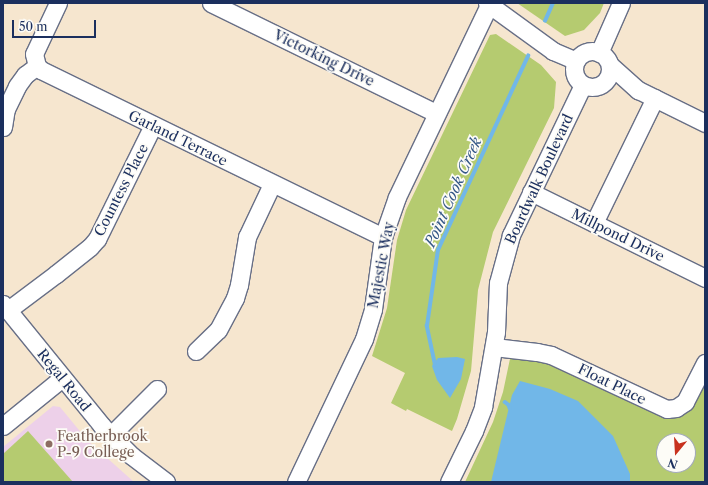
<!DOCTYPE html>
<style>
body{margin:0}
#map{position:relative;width:708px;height:485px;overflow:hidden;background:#f6e6cf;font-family:"Libre Caslon Text",serif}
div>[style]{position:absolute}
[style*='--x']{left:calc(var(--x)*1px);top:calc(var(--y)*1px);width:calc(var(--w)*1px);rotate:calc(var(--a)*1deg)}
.built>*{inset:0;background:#edd0e9}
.green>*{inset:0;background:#b5cb70}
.water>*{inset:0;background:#71b7e8}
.stream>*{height:3.5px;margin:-1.75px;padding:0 1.75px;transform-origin:1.75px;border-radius:1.75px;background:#71b7e8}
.roads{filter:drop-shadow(1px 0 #686f86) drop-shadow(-1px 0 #686f86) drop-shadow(0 1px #686f86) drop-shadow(0 -1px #686f86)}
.minor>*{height:17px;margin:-8.5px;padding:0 8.5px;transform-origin:8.5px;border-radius:8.5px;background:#fff}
.minor>.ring{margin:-8.5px;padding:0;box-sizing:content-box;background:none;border:17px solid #fff;border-radius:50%}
.dots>*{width:11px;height:11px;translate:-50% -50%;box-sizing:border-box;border:2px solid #fdfcf7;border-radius:50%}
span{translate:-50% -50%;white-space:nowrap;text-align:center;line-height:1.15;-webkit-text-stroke:3.5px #fdfcf7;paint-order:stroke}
.street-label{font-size:14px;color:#1b2f5e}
.education-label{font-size:14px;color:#785e54}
.left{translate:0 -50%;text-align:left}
.water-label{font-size:15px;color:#355887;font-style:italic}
.frame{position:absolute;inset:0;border:4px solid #1b2f5e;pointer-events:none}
.north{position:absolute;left:656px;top:433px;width:40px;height:40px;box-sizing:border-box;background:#fdfcf7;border:1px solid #a3aaba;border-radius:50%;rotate:198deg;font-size:11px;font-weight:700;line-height:16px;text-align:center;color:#1b2f5e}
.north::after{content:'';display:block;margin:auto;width:14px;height:18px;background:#c8321e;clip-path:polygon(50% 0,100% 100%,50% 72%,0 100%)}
.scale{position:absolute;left:12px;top:20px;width:84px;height:18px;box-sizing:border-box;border:2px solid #1b2f5e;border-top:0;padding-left:5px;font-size:12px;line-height:14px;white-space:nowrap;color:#1b2f5e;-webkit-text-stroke:3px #fdfcf7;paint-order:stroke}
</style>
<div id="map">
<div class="built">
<i style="clip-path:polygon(53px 406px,60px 407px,88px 441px,134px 482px,3px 482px,3px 447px)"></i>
</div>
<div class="green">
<i style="clip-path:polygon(517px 3px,604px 3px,600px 13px,584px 30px,565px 36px)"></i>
<i style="clip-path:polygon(496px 34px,541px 65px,556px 82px,554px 108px,493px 232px,478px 290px,471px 371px,457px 419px,452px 431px,407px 409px,406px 411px,391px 403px,405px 373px,372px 356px,387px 308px,397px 240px,406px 210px,490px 35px)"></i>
<i style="clip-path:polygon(evenodd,511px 354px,537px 357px,673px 417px,679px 416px,685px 412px,705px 373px,705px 482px,465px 482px,493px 422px,503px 392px,511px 354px,664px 441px,688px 441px,688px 465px,664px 465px,664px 441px)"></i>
<i style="clip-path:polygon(28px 431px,73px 482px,3px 482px,3px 454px)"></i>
</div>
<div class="water">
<i style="clip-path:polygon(457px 357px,465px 359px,461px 379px,450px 398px,437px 380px,432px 366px,438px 358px)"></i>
<i style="clip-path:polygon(520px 381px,550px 389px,578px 401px,613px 436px,630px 474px,630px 482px,491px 482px,512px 395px)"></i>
</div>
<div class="stream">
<i style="--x:545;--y:21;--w:20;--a:-66"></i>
<i style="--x:438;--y:366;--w:3;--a:-162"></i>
<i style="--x:435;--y:365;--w:40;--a:-102"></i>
<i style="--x:427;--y:326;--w:77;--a:-81.8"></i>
<i style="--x:438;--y:250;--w:214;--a:-65.1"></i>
<i style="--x:505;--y:402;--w:5;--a:37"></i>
<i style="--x:509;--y:405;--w:3;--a:72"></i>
</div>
<div class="roads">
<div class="minor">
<i style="--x:58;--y:3;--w:56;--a:115.2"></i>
<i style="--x:34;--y:54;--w:12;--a:76"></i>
<i style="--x:37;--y:66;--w:6;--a:45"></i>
<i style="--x:41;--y:70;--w:381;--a:26"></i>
<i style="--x:211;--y:3;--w:250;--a:26.1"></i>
<i style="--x:487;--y:3;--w:82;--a:36"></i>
<i style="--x:553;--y:51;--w:25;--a:23"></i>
<i class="ring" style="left:574px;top:51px;width:19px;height:19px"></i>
<i style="--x:599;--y:53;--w:55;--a:-66.3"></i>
<i style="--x:610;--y:65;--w:38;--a:42"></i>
<i style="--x:638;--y:90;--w:75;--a:26.2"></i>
<i style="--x:3;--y:127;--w:18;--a:-81"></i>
<i style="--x:6;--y:109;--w:25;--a:-64"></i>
<i style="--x:17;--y:86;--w:14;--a:-54"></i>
<i style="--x:25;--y:75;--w:15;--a:-37"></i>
<i style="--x:531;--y:192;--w:194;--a:26.3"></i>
<i style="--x:594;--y:223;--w:139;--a:-64"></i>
<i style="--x:3;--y:304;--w:157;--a:50.9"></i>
<i style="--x:102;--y:426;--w:42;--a:45"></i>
<i style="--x:132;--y:456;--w:43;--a:37.4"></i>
<i style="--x:8;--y:310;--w:60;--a:-36.9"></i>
<i style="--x:56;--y:274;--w:43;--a:-38.5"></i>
<i style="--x:90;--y:247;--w:11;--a:-49"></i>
<i style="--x:97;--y:239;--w:127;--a:-63.8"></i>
<i style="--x:494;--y:347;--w:43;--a:6.6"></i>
<i style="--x:537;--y:352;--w:14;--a:12"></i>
<i style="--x:551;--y:355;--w:128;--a:25"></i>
<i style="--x:667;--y:409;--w:9;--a:-6"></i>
<i style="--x:676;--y:408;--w:11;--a:-34"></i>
<i style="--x:685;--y:402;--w:44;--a:-62.9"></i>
<i style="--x:196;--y:351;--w:30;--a:-44"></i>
<i style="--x:218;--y:330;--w:36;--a:-62"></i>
<i style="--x:235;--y:298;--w:14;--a:-73"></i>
<i style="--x:239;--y:285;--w:49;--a:-80.5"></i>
<i style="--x:247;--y:237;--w:59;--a:-64.7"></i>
<i style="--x:3;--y:426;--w:76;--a:-39.1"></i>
<i style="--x:111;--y:435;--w:65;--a:-45"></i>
<i style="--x:296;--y:482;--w:158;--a:-64.6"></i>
<i style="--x:364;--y:339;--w:31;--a:-73"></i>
<i style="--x:373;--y:309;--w:73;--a:-82.1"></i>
<i style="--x:383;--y:237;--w:42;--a:-70.7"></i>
<i style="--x:397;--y:197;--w:213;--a:-64.4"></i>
<i style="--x:449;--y:482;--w:57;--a:-63.9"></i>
<i style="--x:474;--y:431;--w:26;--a:-69"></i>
<i style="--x:483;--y:407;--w:76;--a:-80.2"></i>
<i style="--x:496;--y:332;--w:49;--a:-87.7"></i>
<i style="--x:498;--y:283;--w:50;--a:-74.8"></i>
<i style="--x:511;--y:235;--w:166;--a:-64.4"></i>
</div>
</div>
<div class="dots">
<i style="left:49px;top:444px;background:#8d6e63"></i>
</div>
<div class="street-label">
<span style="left:324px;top:58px;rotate:26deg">Victorking Drive</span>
<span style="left:178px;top:138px;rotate:26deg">Garland Terrace</span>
<span style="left:539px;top:179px;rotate:-65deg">Boardwalk Boulevard</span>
<span style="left:121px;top:190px;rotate:-63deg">Countess Place</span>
<span style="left:618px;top:235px;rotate:26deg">Millpond Drive</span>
<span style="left:381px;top:265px;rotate:-79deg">Majestic Way</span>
<span style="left:64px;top:380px;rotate:51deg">Regal Road</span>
<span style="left:612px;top:384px;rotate:26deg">Float Place</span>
</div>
<div class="education-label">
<span class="left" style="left:57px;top:444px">Featherbrook<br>P-9 College</span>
</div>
<div class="water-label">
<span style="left:453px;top:192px;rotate:-66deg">Point Cook Creek</span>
</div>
<div class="frame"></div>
<div class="north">N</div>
<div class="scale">50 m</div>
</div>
